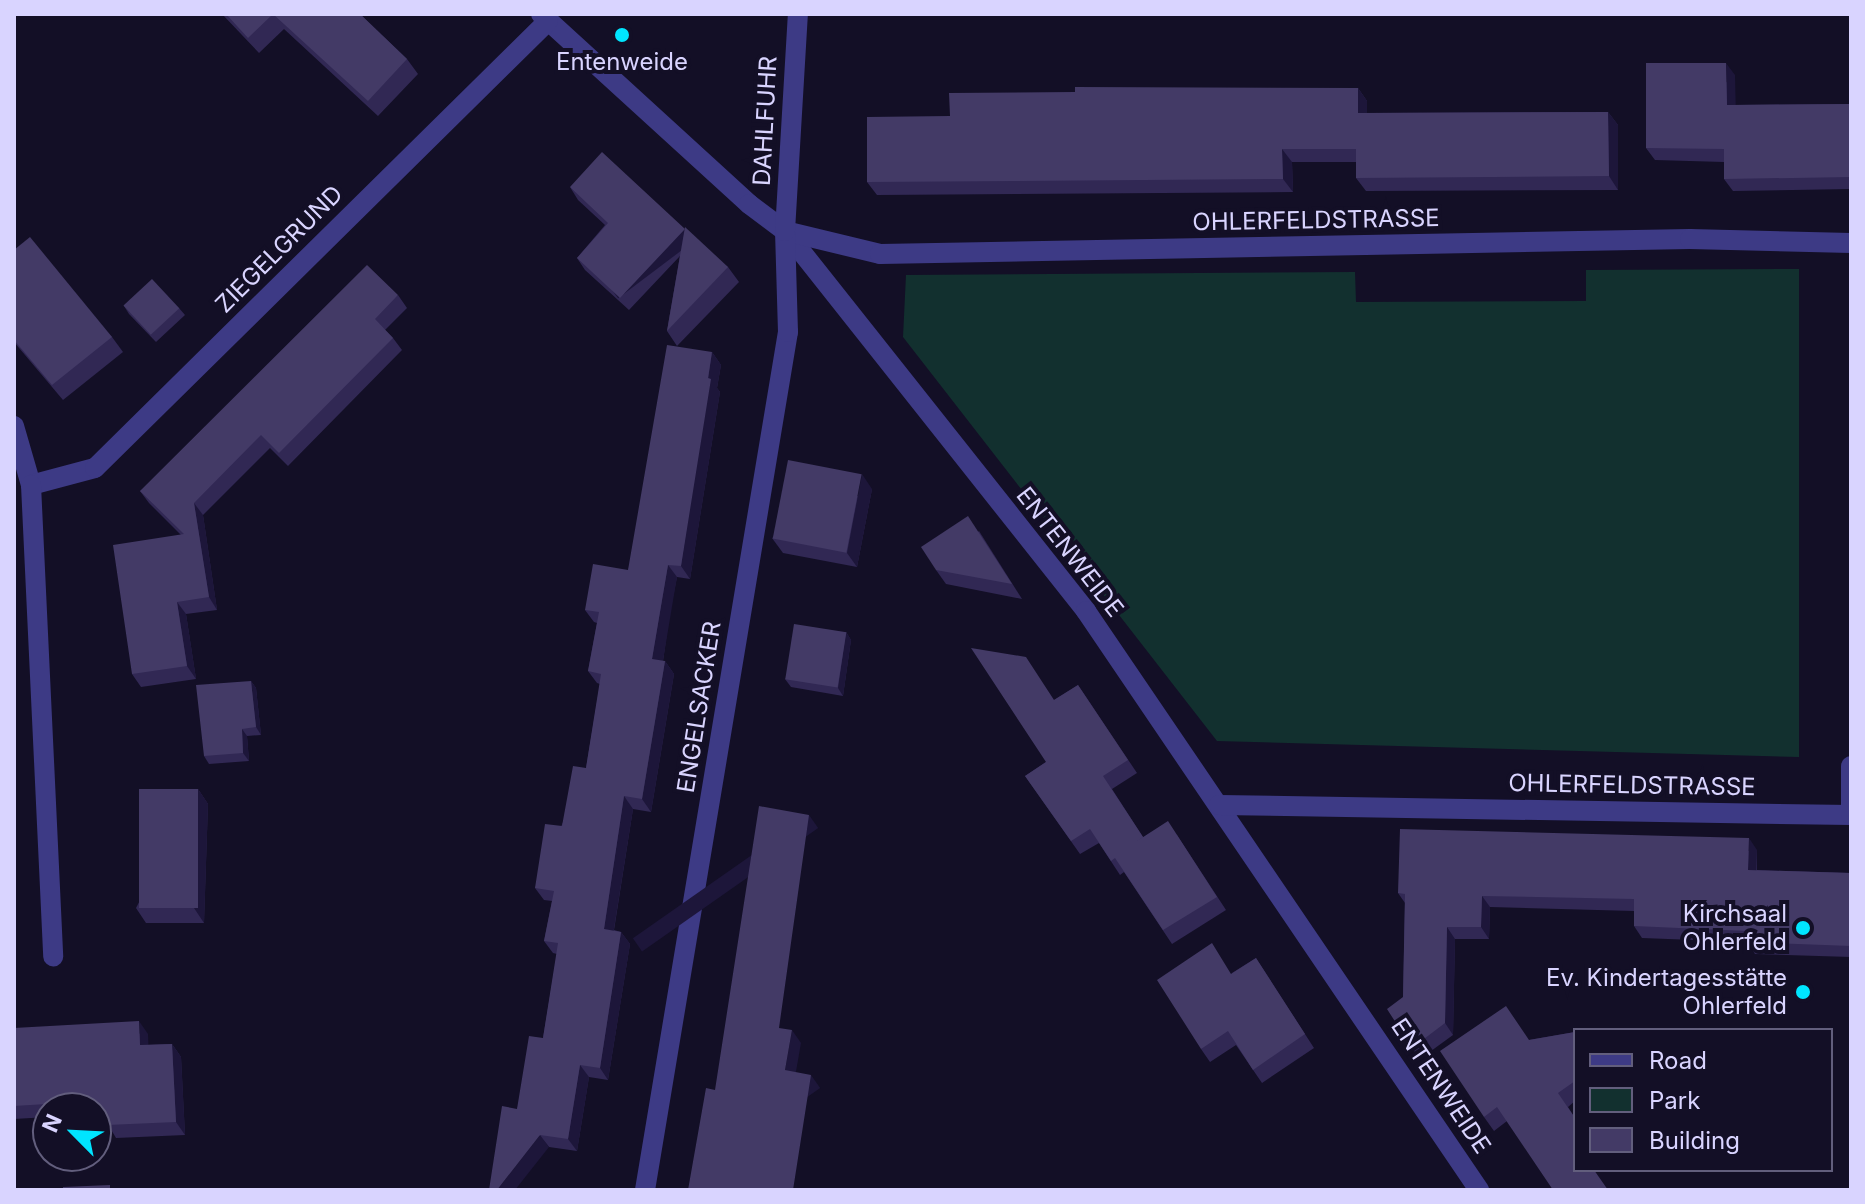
<!DOCTYPE html>
<meta charset="utf-8">
<style>
body{margin:0}
#map{position:relative;width:1865px;height:1204px;overflow:hidden;background:#130f26;font-family:Inter,sans-serif}
div>[style]{position:absolute}
[style*='--x']{left:calc(var(--x)*1px);top:calc(var(--y)*1px);width:calc(var(--w)*1px);rotate:calc(var(--a)*1deg)}
.green>*{inset:0;background:#12302f}
.minor>*{height:20px;margin:-10px;padding:0 10px;transform-origin:10px;border-radius:10px;background:#3d3a85}
.wall>*{inset:0;background:#312854}
.shaded-wall>*{inset:0;background:#1d163a;transform-origin:0 0}
.building>*{inset:0;background:#433a66;transform-origin:0 0}
.dots>*{width:22px;height:22px;translate:-50% -50%;box-sizing:border-box;border:4px solid #130f26;border-radius:50%}
span{translate:-50% -50%;white-space:nowrap;text-align:center;line-height:1.15;-webkit-text-stroke:8px #130f26;paint-order:stroke}
.poi-label{font-size:24px;color:#d9d4ff}
.right{translate:-100% -50%;text-align:right}
.street-label{font-size:24px;color:#d9d4ff}
.frame{position:absolute;inset:0;border:16px solid #d9d4ff;pointer-events:none}
.legend{position:absolute;left:1573px;top:1028px;width:260px;height:144px;box-sizing:border-box;background:#130f26;border:2px solid #625e7d;margin:0;padding:10px 14px;list-style:none;font-size:24px;color:#d9d4ff}
.legend li{display:flex;align-items:center;gap:16px;height:40px}
.legend b{width:40px;border:2px solid #625e7d}
.north{position:absolute;left:32px;top:1092px;width:80px;height:80px;box-sizing:border-box;background:#130f26;border:2px solid #625e7d;border-radius:50%;rotate:294deg;font-size:22px;font-weight:700;line-height:32px;text-align:center;color:#d9d4ff}
.north::after{content:'';display:block;margin:auto;width:28px;height:36px;background:#00e5ff;clip-path:polygon(50% 0,100% 100%,50% 72%,0 100%)}
</style>
<div id="map">
<div class="green">
<i style="clip-path:polygon(1799px 269px,1799px 757px,1217px 741px,903px 337px,906px 275px,1355px 272px,1356px 302px,1586px 301px,1586px 270px)"></i>
</div>
<div class="minor">
<i style="--x:541;--y:14;--w:282;--a:42.4"></i>
<i style="--x:749;--y:204;--w:45;--a:36.9"></i>
<i style="--x:785;--y:231;--w:485;--a:51.6"></i>
<i style="--x:1086;--y:611;--w:700;--a:55.83"></i>
<i style="--x:785;--y:231;--w:98;--a:13.6"></i>
<i style="--x:880;--y:254;--w:810;--a:-1.06"></i>
<i style="--x:1690;--y:239;--w:161;--a:1.4"></i>
<i style="--x:14;--y:426;--w:61;--a:73.9"></i>
<i style="--x:31;--y:485;--w:66;--a:-14.9"></i>
<i style="--x:95;--y:468;--w:636;--a:-44.62"></i>
<i style="--x:31;--y:485;--w:472;--a:87.3"></i>
<i style="--x:1219;--y:805;--w:632;--a:0.91"></i>
<i style="--x:1851;--y:815;--w:49;--a:-90"></i>
<i style="--x:645;--y:1190;--w:870;--a:-80.54"></i>
<i style="--x:788;--y:332;--w:101;--a:-91.7"></i>
<i style="--x:785;--y:231;--w:217;--a:-86.6"></i>
</div>
<div class="wall">
<i style="clip-path:polygon(222px 14px,360px 14px,407px 59px,418px 74px,378px 116px,284px 29px,259px 53px)"></i>
<i style="clip-path:polygon(1735px 75px,1735px 105px,1851px 104px,1851px 189px,1733px 191px,1724px 179px,1724px 162px,1655px 160px,1646px 148px)"></i>
<i style="clip-path:polygon(1358px 88px,1367px 101px,1367px 113px,1608px 112px,1618px 125px,1618px 190px,1366px 191px,1356px 178px,1356px 162px,1292px 162px,1293px 192px,877px 195px,867px 182px,950px 116px,1075px 92px)"></i>
<i style="clip-path:polygon(570px 187px,728px 267px,739px 282px,677px 346px,667px 331px,680px 256px,629px 310px,585px 270px,577px 258px,605px 225px,578px 200px)"></i>
<i style="clip-path:polygon(14px 250px,112px 337px,123px 352px,63px 400px,14px 342px)"></i>
<i style="clip-path:polygon(398px 295px,407px 308px,385px 330px,393px 338px,402px 350px,288px 466px,270px 448px,203px 515px,217px 610px,186px 614px,196px 679px,141px 687px,132px 674px,181px 535px,149px 503px,140px 491px)"></i>
<i style="clip-path:polygon(124px 306px,179px 308px,185px 315px,156px 342px,129px 314px)"></i>
<i style="clip-path:polygon(712px 352px,721px 365px,717px 388px,720px 392px,690px 579px,677px 577px,670px 612px,663px 661px,665px 661px,674px 674px,651px 812px,633px 809px,614px 930px,621px 932px,630px 944px,608px 1080px,589px 1077px,577px 1151px,549px 1147px,517px 1109px,543px 1038px,557px 954px,553px 953px,544px 941px,552px 901px,544px 900px,535px 888px,586px 768px,600px 684px,597px 683px,588px 671px,597px 623px,594px 622px,585px 610px,628px 570px)"></i>
<i style="clip-path:polygon(872px 489px,857px 567px,783px 553px,772px 538px)"></i>
<i style="clip-path:polygon(979px 531px,1022px 599px,946px 584px,936px 570px)"></i>
<i style="clip-path:polygon(846px 632px,851px 640px,843px 696px,791px 687px,785px 679px)"></i>
<i style="clip-path:polygon(251px 681px,256px 688px,261px 735px,247px 736px,249px 761px,209px 764px,204px 756px)"></i>
<i style="clip-path:polygon(1078px 685px,1137px 773px,1112px 789px,1143px 837px,1177px 835px,1226px 910px,1172px 944px,1124px 872px,1120px 875px,1099px 843px,1080px 854px,1025px 776px,1046px 762px,1054px 700px)"></i>
<i style="clip-path:polygon(198px 789px,208px 804px,204px 923px,146px 923px,136px 908px)"></i>
<i style="clip-path:polygon(1757px 850px,1757px 870px,1851px 873px,1851px 957px,1755px 954px,1747px 942px,1642px 938px,1634px 926px,1634px 911px,1490px 907px,1489px 939px,1455px 939px,1453px 1035px,1420px 1059px,1412px 1048px,1403px 997px,1405px 903px,1398px 893px)"></i>
<i style="clip-path:polygon(1256px 958px,1314px 1048px,1262px 1083px,1236px 1045px,1210px 1062px,1201px 1049px,1232px 973px)"></i>
<i style="clip-path:polygon(14px 1028px,148px 1034px,148px 1045px,172px 1044px,181px 1057px,185px 1135px,116px 1138px,102px 1114px,96px 1114px,96px 1108px,48px 1108px,48px 1117px,14px 1119px)"></i>
<i style="clip-path:polygon(1575px 1032px,1575px 1101px,1568px 1107px,1575px 1118px,1575px 1170px,1507px 1121px,1494px 1131px,1484px 1117px,1529px 1040px)"></i>
</div>
<div class="shaded-wall">
<i style="clip-path:polygon(1726px 63px,1735px 75px,1736px 118px,1727px 105px)"></i>
<i style="clip-path:polygon(1358px 88px,1367px 101px,1367px 127px,1358px 113px)"></i>
<i style="clip-path:polygon(1608px 112px,1618px 125px,1618px 190px,1609px 176px)"></i>
<i style="clip-path:polygon(1282px 149px,1292px 162px,1293px 192px,1283px 179px)"></i>
<i style="left:685px;top:229px;width:15px;height:95px;rotate:53deg"></i>
<i style="clip-path:polygon(712px 352px,721px 365px,717px 388px,720px 392px,690px 579px,681px 566px)"></i>
<i style="clip-path:polygon(862px 474px,872px 489px,857px 567px,847px 553px)"></i>
<i style="clip-path:polygon(194px 503px,203px 515px,217px 610px,209px 597px)"></i>
<i style="clip-path:polygon(668px 565px,677px 577px,661px 672px,652px 659px)"></i>
<i style="clip-path:polygon(177px 602px,186px 614px,196px 679px,187px 666px)"></i>
<i style="clip-path:polygon(846px 632px,851px 640px,843px 696px,838px 688px)"></i>
<i style="clip-path:polygon(665px 661px,674px 674px,651px 812px,642px 799px)"></i>
<i style="clip-path:polygon(251px 681px,256px 688px,261px 735px,256px 727px)"></i>
<i style="clip-path:polygon(242px 729px,247px 736px,249px 761px,243px 753px)"></i>
<i style="clip-path:polygon(198px 789px,208px 804px,204px 923px,194px 908px)"></i>
<i style="clip-path:polygon(624px 796px,633px 809px,612px 941px,604px 929px)"></i>
<i style="left:809px;top:815px;width:16px;height:215px;rotate:55deg"></i>
<i style="clip-path:polygon(1749px 838px,1757px 850px,1756px 881px,1748px 870px)"></i>
<i style="clip-path:polygon(1482px 896px,1490px 907px,1489px 939px,1481px 927px)"></i>
<i style="clip-path:polygon(1447px 927px,1455px 939px,1453px 1035px,1445px 1023px)"></i>
<i style="clip-path:polygon(621px 932px,630px 944px,608px 1080px,600px 1068px)"></i>
<i style="clip-path:polygon(139px 1021px,148px 1034px,149px 1058px,140px 1045px)"></i>
<i style="clip-path:polygon(792px 1030px,801px 1043px,794px 1083px,785px 1070px)"></i>
<i style="clip-path:polygon(172px 1044px,181px 1057px,185px 1135px,176px 1122px)"></i>
<i style="clip-path:polygon(580px 1065px,589px 1077px,577px 1151px,568px 1139px)"></i>
<i style="left:811px;top:1075px;width:16px;height:116px;rotate:55deg"></i>
<i style="clip-path:polygon(540px 1135px,549px 1147px,515px 1190px,497px 1190px)"></i>
</div>
<div class="building">
<i style="clip-path:polygon(226px 14px,360px 14px,407px 59px,368px 101px,273px 14px,248px 38px)"></i>
<i style="clip-path:polygon(1646px 63px,1726px 63px,1727px 105px,1851px 104px,1851px 177px,1724px 179px,1724px 149px,1646px 148px)"></i>
<i style="clip-path:polygon(1075px 87px,1358px 88px,1358px 113px,1608px 112px,1609px 176px,1356px 178px,1356px 149px,1282px 149px,1283px 179px,867px 182px,867px 117px,950px 116px,949px 93px,1075px 92px)"></i>
<i style="clip-path:polygon(602px 152px,685px 229px,620px 298px,577px 258px,608px 223px,570px 187px)"></i>
<i style="clip-path:polygon(685px 227px,728px 267px,667px 331px)"></i>
<i style="clip-path:polygon(30px 237px,112px 337px,52px 385px,14px 340px,14px 250px)"></i>
<i style="clip-path:polygon(367px 265px,398px 295px,375px 319px,393px 338px,279px 453px,261px 435px,194px 503px,209px 597px,177px 602px,187px 666px,132px 674px,113px 545px,184px 534px,140px 491px)"></i>
<i style="left:152px;top:279px;width:40px;height:39px;rotate:47deg"></i>
<i style="clip-path:polygon(667px 345px,712px 352px,708px 378px,711px 379px,681px 566px,668px 565px,662px 600px,652px 659px,665px 661px,642px 799px,624px 796px,604px 929px,621px 932px,600px 1068px,580px 1065px,568px 1139px,540px 1135px,497px 1190px,489px 1190px,502px 1106px,517px 1109px,529px 1036px,543px 1038px,558px 943px,544px 941px,554px 891px,535px 888px,545px 824px,562px 826px,573px 766px,586px 768px,601px 674px,588px 671px,599px 612px,585px 610px,593px 564px,628px 570px)"></i>
<i style="left:788px;top:460px;width:75px;height:80px;rotate:11deg"></i>
<i style="clip-path:polygon(968px 516px,1012px 584px,936px 570px,921px 547px)"></i>
<i style="left:794px;top:624px;width:53px;height:56px;rotate:9deg"></i>
<i style="clip-path:polygon(971px 648px,1026px 657px,1054px 700px,1078px 685px,1128px 760px,1103px 776px,1143px 837px,1137px 841px,1168px 821px,1217px 897px,1163px 930px,1115px 858px,1111px 861px,1090px 829px,1071px 841px,1025px 776px,1046px 762px)"></i>
<i style="clip-path:polygon(251px 681px,256px 727px,242px 729px,243px 753px,204px 756px,196px 685px)"></i>
<i style="left:139px;top:789px;width:59px;height:119px"></i>
<i style="clip-path:polygon(759px 806px,809px 815px,779px 1028px,792px 1030px,785px 1070px,811px 1075px,793px 1190px,688px 1190px,706px 1088px,715px 1090px)"></i>
<i style="clip-path:polygon(1400px 829px,1749px 838px,1748px 870px,1851px 873px,1851px 946px,1747px 942px,1747px 931px,1634px 926px,1634px 899px,1482px 896px,1481px 927px,1447px 927px,1445px 1023px,1412px 1048px,1387px 1009px,1403px 997px,1405px 894px,1398px 893px)"></i>
<i style="clip-path:polygon(1212px 943px,1231px 974px,1256px 958px,1305px 1034px,1253px 1070px,1228px 1031px,1201px 1049px,1157px 980px)"></i>
<i style="clip-path:polygon(1506px 1006px,1529px 1040px,1575px 1032px,1575px 1081px,1558px 1093px,1575px 1118px,1575px 1136px,1573px 1138px,1575px 1141px,1575px 1170px,1594px 1170px,1608px 1190px,1553px 1190px,1497px 1107px,1484px 1117px,1440px 1051px)"></i>
<i style="clip-path:polygon(139px 1021px,140px 1045px,172px 1044px,176px 1122px,107px 1125px,95px 1101px,14px 1106px,14px 1028px)"></i>
<i style="clip-path:polygon(110px 1185px,110px 1190px,63px 1190px,63px 1187px)"></i>
</div>
<div class="dots">
<i style="left:622px;top:35px;background:#00e5ff"></i>
<i style="left:1803px;top:928px;background:#00e5ff"></i>
<i style="left:1803px;top:992px;background:#00e5ff"></i>
</div>
<div class="poi-label">
<span style="left:622px;top:62px">Entenweide</span>
<span class="right" style="left:1787px;top:928px">Kirchsaal<br>Ohlerfeld</span>
<span class="right" style="left:1787px;top:992px">Ev. Kindertagesstätte<br>Ohlerfeld</span>
</div>
<div class="street-label">
<span style="left:765px;top:121px;rotate:-87deg">DAHLFUHR</span>
<span style="left:1316px;top:220px;rotate:-1deg">OHLERFELDSTRASSE</span>
<span style="left:279px;top:249px;rotate:-45deg">ZIEGELGRUND</span>
<span style="left:1070px;top:552px;rotate:52deg">ENTENWEIDE</span>
<span style="left:699px;top:707px;rotate:-81deg">ENGELSACKER</span>
<span style="left:1632px;top:785px;rotate:1deg">OHLERFELDSTRASSE</span>
<span style="left:1441px;top:1086px;rotate:56deg">ENTENWEIDE</span>
</div>
<div class="frame"></div>
<ul class="legend">
<li><b style="height:10px;background:#3d3a85"></b>Road</li>
<li><b style="height:22px;background:#12302f"></b>Park</li>
<li><b style="height:22px;background:#433a66"></b>Building</li>
</ul>
<div class="north">N</div>
</div>
